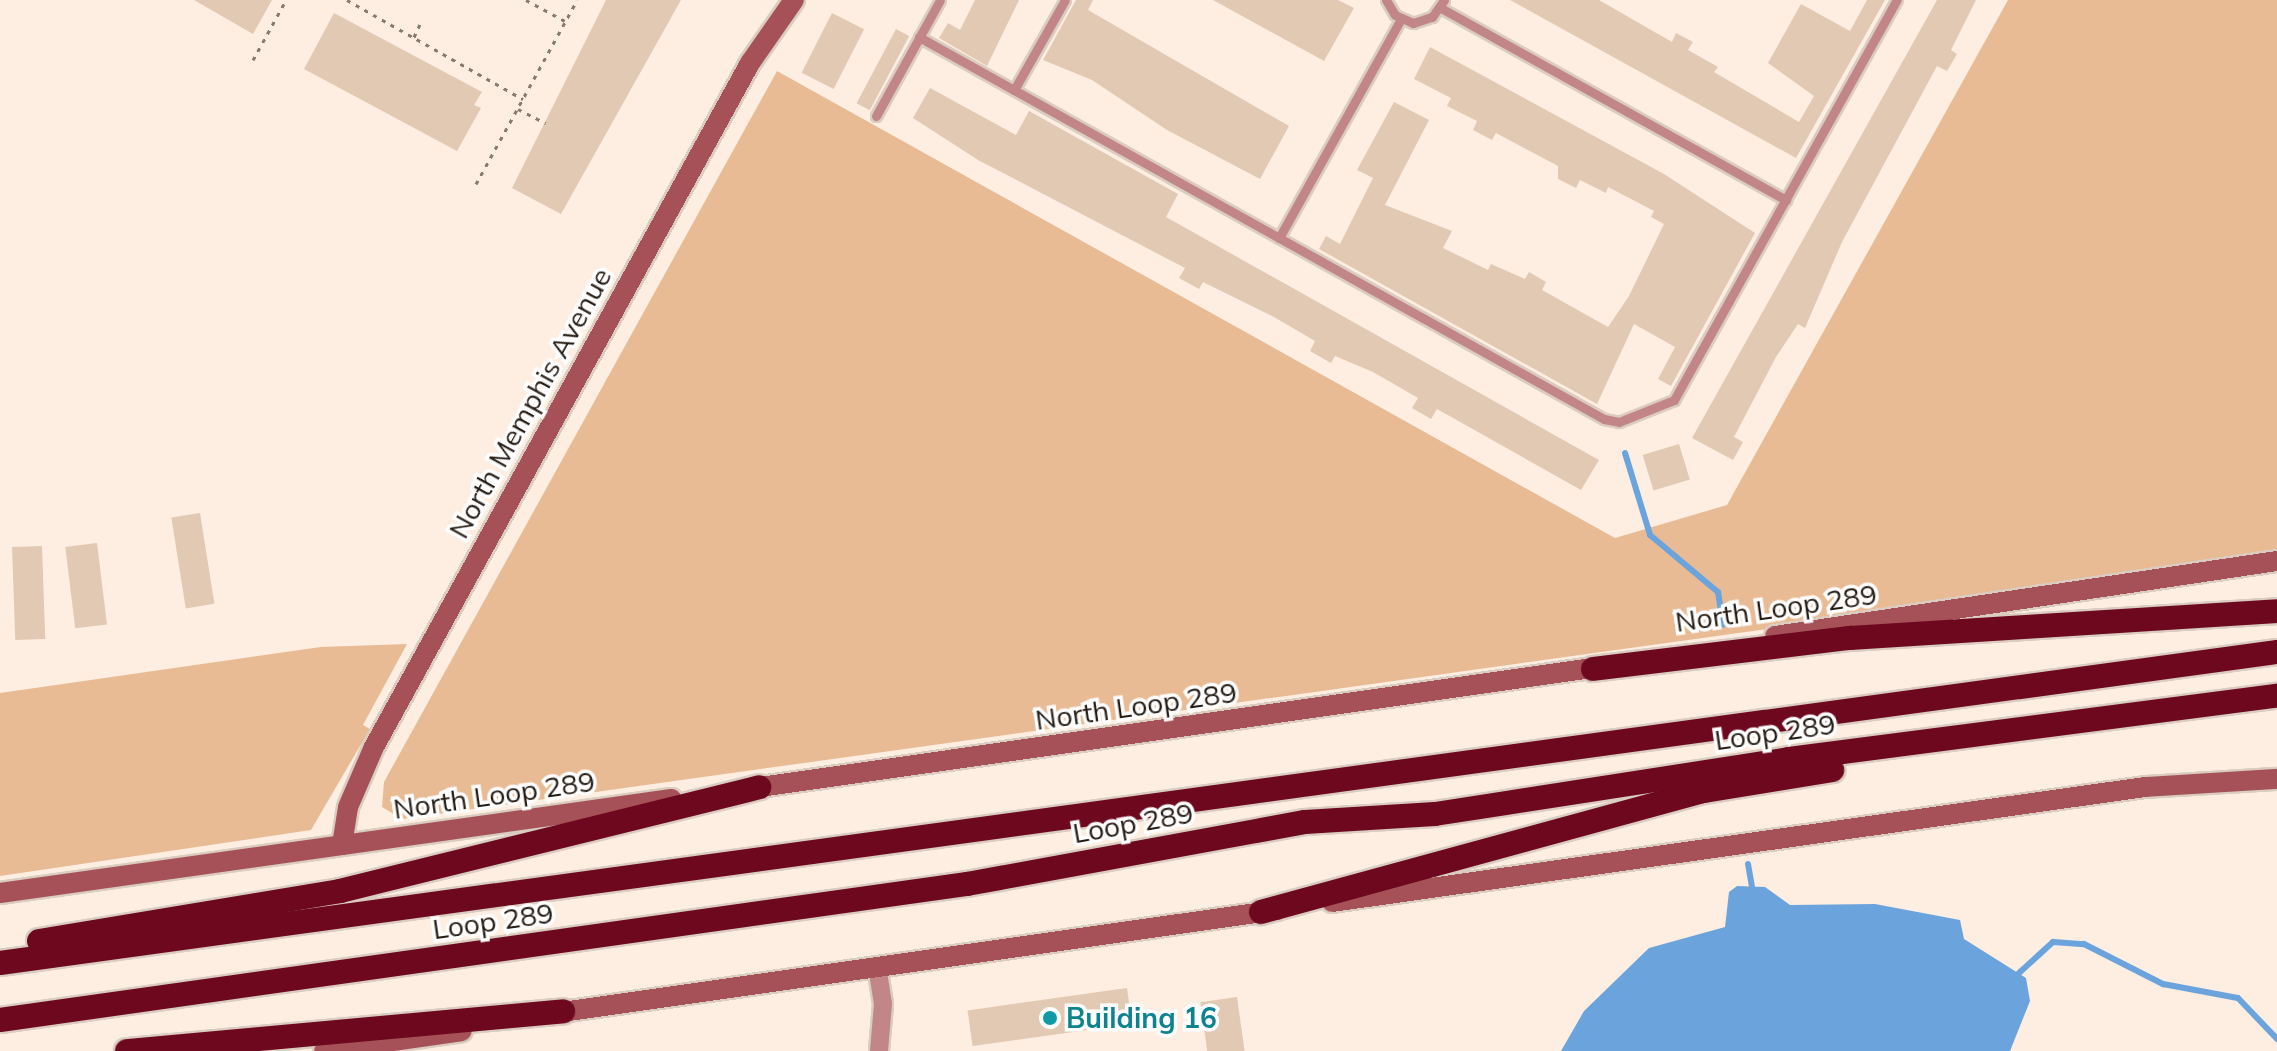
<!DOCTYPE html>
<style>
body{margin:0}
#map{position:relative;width:2277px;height:1051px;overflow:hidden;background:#fdeee1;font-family:Mulish,sans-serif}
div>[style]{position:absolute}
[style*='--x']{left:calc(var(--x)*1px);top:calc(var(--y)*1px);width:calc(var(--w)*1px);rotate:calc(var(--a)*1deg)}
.green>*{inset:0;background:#e9bb94}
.water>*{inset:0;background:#6ba4dd}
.stream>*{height:6px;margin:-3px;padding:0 3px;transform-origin:3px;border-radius:3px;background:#6ba4dd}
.building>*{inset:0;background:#e2c9b3;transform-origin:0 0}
.path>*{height:3px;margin-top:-1.5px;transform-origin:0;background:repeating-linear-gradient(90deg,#867b70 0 4px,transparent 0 10px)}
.roads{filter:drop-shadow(2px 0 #daccc0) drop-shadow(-2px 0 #daccc0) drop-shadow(0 2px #daccc0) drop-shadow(0 -2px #daccc0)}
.lane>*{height:9px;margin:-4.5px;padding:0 4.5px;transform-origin:4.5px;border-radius:4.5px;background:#c28688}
.street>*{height:18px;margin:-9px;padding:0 9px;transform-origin:9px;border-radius:9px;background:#c28688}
.secondary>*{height:20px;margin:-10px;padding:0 10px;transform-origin:10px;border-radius:10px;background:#a55157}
.highway>*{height:24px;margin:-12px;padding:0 12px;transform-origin:12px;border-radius:12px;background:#6d081f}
.dots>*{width:22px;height:22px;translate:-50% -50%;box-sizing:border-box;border:4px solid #fefefe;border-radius:50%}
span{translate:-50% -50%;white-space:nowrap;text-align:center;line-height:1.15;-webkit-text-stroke:7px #fefefe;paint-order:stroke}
.street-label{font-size:28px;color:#241b13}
.culture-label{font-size:28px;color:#0d838f;font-weight:700}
.left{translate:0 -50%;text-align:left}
</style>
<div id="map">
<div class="green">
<i style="clip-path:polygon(2008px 0,2277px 0,2277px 552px,1982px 599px,402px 819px,382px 807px,384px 782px,777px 71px,1615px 538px,1727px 505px)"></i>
<i style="clip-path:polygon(407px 644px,363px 725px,370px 729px,311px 830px,0 876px,0 693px,321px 647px)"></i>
</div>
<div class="water">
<i style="clip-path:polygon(1737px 886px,1765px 887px,1790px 905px,1875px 904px,1960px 920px,1964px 939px,2026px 978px,2030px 1001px,2010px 1051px,1561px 1051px,1584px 1011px,1649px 948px,1725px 927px,1729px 892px)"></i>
</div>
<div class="stream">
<i style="--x:1625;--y:453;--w:86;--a:73"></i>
<i style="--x:1650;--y:535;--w:89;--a:40"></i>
<i style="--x:1718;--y:592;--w:33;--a:81"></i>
<i style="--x:1748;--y:864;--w:22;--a:80"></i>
<i style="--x:2019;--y:973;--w:46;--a:-42.4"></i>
<i style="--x:2053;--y:942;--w:31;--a:4"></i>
<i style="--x:2084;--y:944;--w:89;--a:26.9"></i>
<i style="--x:2163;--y:984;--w:76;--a:10.6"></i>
<i style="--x:2238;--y:998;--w:57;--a:46.4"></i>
</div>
<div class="building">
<i style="clip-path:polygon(194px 0,272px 0,253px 34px)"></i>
<i style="clip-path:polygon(606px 0,681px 0,561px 214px,512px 188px)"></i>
<i style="clip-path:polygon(975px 0,1019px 0,987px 66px,939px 38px,948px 23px,960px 30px)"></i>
<i style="clip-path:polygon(1076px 0,1093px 0,1088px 10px,1289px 126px,1260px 179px,1167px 130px,1092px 80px,1043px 60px)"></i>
<i style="clip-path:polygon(1213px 0,1338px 0,1354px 8px,1324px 61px)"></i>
<i style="clip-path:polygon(1510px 0,1599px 0,1672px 42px,1676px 33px,1693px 42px,1688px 50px,1718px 67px,1714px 72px,1799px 122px,1814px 96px,1768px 63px,1801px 4px,1850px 31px,1867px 0,1885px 0,1796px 158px)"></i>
<i style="clip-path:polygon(1937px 0,1976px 0,1951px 50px,1957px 54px,1947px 71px,1937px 66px,1842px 242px,1805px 328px,1798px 324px,1776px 357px,1734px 437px,1743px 442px,1733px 460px,1692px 438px)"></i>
<i style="clip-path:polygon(334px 13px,482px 92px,474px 105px,481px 108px,457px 151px,304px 69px)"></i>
<i style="left:832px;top:13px;width:36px;height:67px;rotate:27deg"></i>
<i style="left:896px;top:29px;width:15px;height:84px;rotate:28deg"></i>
<i style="clip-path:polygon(1430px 47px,1664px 174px,1755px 233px,1671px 386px,1658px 379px,1675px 347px,1634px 324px,1597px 404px,1319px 249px,1326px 236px,1340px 244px,1373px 178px,1357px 170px,1394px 102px,1429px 120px,1385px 205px,1452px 231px,1443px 248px,1488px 270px,1491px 264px,1525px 279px,1529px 272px,1546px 282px,1542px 290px,1608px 327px,1629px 296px,1664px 224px,1651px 217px,1654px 211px,1608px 187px,1606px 193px,1580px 180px,1576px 188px,1558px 179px,1558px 166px,1496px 133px,1492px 140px,1473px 130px,1477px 121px,1447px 106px,1451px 98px,1414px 79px)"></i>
<i style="clip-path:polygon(930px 88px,1016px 135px,1029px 111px,1178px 194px,1166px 217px,1599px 460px,1581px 490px,1437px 409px,1431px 419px,1412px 408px,1418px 398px,1373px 372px,1335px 356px,1331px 363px,1310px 351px,1315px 341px,1274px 317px,1203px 282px,1199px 289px,1179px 278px,1185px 268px,978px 160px,913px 118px)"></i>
<i style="left:1679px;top:444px;width:37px;height:38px;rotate:73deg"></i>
<i style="left:200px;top:513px;width:92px;height:29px;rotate:81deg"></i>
<i style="left:97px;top:543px;width:82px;height:32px;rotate:83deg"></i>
<i style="left:42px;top:546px;width:93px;height:30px;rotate:88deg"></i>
<i style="left:1127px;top:988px;width:36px;height:161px;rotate:82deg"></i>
<i style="left:1237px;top:997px;width:55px;height:37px;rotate:82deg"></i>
</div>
<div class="path">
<i style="--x:347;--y:0;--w:202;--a:29.4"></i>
<i style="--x:526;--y:0;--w:44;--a:28.3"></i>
<i style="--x:414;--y:37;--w:17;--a:-65"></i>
<i style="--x:253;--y:60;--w:68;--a:-61.2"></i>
<i style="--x:518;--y:109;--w:31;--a:27"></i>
<i style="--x:476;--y:184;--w:210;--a:-61.2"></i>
</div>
<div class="roads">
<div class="lane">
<i style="--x:1386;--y:0;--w:17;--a:59"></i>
<i style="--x:1395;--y:15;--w:20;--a:24"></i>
<i style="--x:1413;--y:23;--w:20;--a:-18"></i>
<i style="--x:1432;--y:17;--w:21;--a:-55"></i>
<i style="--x:1441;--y:8;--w:395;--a:29.1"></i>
<i style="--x:919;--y:37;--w:784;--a:29.15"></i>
<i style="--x:1604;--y:419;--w:15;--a:11"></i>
<i style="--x:1619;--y:422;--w:59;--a:-21.8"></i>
<i style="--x:1674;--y:400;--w:458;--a:-60.9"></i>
<i style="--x:1014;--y:90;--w:103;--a:-60.5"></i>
<i style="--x:876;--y:116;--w:132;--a:-61.1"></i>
<i style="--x:1279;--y:238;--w:251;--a:-60.9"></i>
</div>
<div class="street">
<i style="--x:877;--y:966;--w:38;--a:81"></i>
<i style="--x:883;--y:1004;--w:47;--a:94.9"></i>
</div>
<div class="secondary">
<i style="--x:1775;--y:636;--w:508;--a:-8.5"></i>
<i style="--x:746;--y:789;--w:869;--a:-8.14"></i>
<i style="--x:342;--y:845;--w:38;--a:-81"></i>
<i style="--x:348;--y:807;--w:65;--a:-66.6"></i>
<i style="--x:374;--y:747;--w:781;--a:-61.2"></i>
<i style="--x:750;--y:63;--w:77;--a:-55.1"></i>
<i style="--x:0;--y:893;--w:678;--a:-7.97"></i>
<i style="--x:1332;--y:902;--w:821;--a:-8.05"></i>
<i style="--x:2145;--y:787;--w:132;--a:-3.5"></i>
<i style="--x:548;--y:1014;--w:736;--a:-8.12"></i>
<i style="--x:324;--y:1051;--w:139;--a:-8.2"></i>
</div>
<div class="highway">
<i style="--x:1593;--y:669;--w:259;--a:-6.9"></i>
<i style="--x:1850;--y:638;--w:428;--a:-3.6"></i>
<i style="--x:1261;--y:912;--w:459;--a:-15.3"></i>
<i style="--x:1704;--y:791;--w:130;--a:-9.3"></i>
<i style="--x:39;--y:941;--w:305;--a:-9.4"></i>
<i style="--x:340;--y:891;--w:432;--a:-13.9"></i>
<i style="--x:0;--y:963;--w:2298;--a:-7.78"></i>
<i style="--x:0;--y:1020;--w:977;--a:-8.01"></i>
<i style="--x:967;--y:884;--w:344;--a:-10.4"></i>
<i style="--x:1305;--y:822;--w:130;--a:-3.5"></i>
<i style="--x:1435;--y:814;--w:358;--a:-8.8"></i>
<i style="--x:1789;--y:759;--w:492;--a:-7.4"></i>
<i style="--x:127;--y:1051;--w:438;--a:-5.2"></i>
</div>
</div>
<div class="dots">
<i style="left:1050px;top:1018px;background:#0f9aa8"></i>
</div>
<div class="street-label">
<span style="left:530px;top:403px;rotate:-61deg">North Memphis Avenue</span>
<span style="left:1776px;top:608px;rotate:-8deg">North Loop 289</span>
<span style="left:1136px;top:706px;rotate:-8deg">North Loop 289</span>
<span style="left:1775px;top:732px;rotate:-8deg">Loop 289</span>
<span style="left:494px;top:795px;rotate:-8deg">North Loop 289</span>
<span style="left:1133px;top:823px;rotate:-10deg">Loop 289</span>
<span style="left:493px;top:921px;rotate:-8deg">Loop 289</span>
</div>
<div class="culture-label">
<span class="left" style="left:1066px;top:1018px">Building 16</span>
</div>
</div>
